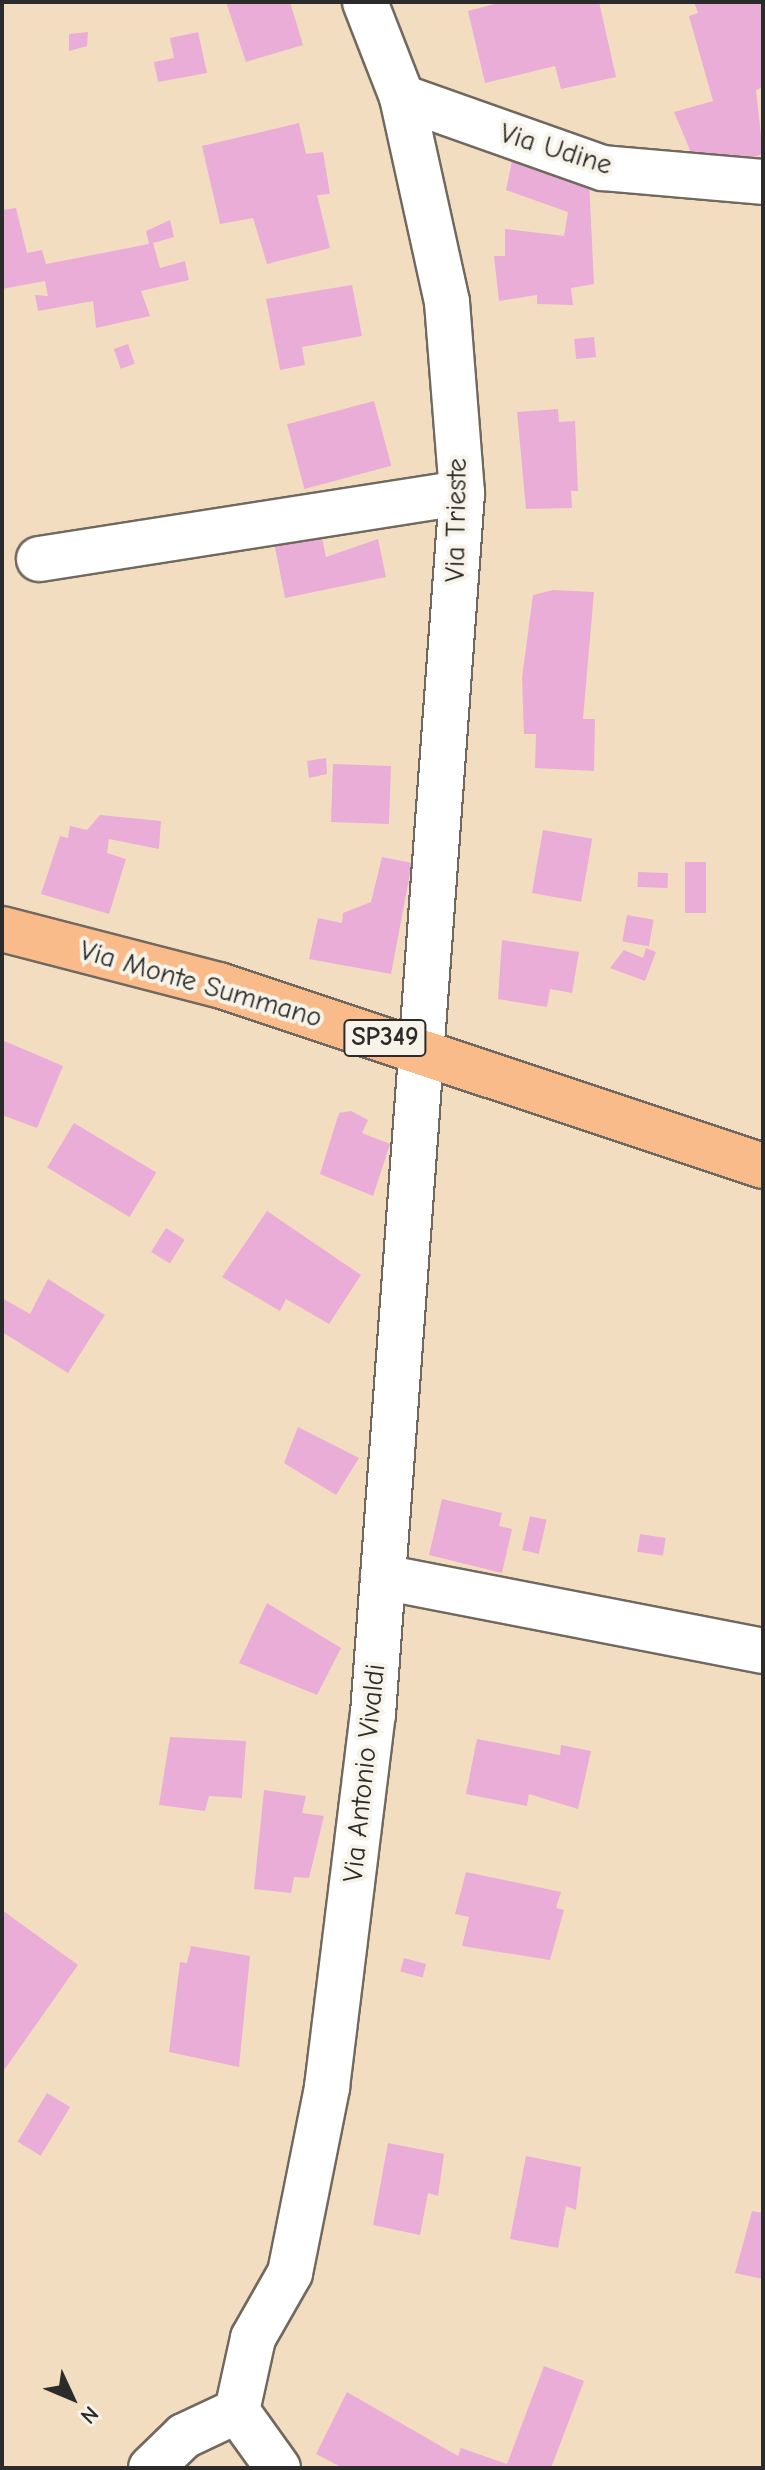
<!DOCTYPE html>
<style>
body{margin:0}
#map{position:relative;width:765px;height:2470px;overflow:hidden;background:#f3ddc0;font-family:"Comic Neue",sans-serif}
div>[style]{position:absolute}
[style*='--x']{left:calc(var(--x)*1px);top:calc(var(--y)*1px);width:calc(var(--w)*1px);rotate:calc(var(--a)*1deg)}
.building>*{inset:0;background:#eaadd8;transform-origin:0 0}
.roads{filter:drop-shadow(2px 0 #71695f) drop-shadow(-2px 0 #71695f) drop-shadow(0 2px #71695f) drop-shadow(0 -2px #71695f)}
.minor>*{height:44px;margin:-22px;padding:0 22px;transform-origin:22px;border-radius:22px;background:#fff}
.major>*{height:44px;margin:-22px;padding:0 22px;transform-origin:22px;border-radius:22px;background:#fabb8b}
span{translate:-50% -50%;white-space:nowrap;text-align:center;line-height:1.15;-webkit-text-stroke:8px #f7f3e8;paint-order:stroke}
.shield-label span{padding:2px 6px;background:#f7f3e8;border:2px solid;border-radius:6px;-webkit-text-stroke-width:0}
.shield-label{font-size:26px;color:#2b2b2b;font-weight:700}
.street-label{font-size:28px;color:#2b2b2b}
.frame{position:absolute;inset:0;border:4px solid #2b2b2b;pointer-events:none}
.north{position:absolute;left:32px;top:2358px;width:80px;height:80px;-webkit-text-stroke:6px #f7f3e8;paint-order:stroke;rotate:134deg;font-size:22px;font-weight:700;line-height:32px;text-align:center;color:#2b2b2b}
.north::after{content:'';display:block;margin:auto;width:28px;height:36px;background:#2b2b2b;clip-path:polygon(50% 0,100% 100%,50% 72%,0 100%)}
</style>
<div id="map">
<div class="building">
<i style="clip-path:polygon(226px 2px,290px 2px,303px 45px,246px 62px)"></i>
<i style="clip-path:polygon(502px 2px,599px 2px,616px 77px,561px 89px,555px 66px,485px 83px,468px 11px)"></i>
<i style="clip-path:polygon(694px 2px,763px 2px,763px 87px,756px 90px,763px 154px,700px 174px,674px 112px,713px 101px,689px 16px,698px 13px)"></i>
<i style="clip-path:polygon(88px 32px,87px 46px,69px 51px,69px 34px)"></i>
<i style="clip-path:polygon(198px 32px,207px 73px,158px 82px,154px 62px,174px 58px,170px 38px)"></i>
<i style="clip-path:polygon(299px 123px,306px 154px,323px 152px,330px 194px,317px 195px,330px 248px,267px 264px,253px 218px,220px 224px,202px 146px)"></i>
<i style="clip-path:polygon(513px 156px,589px 180px,594px 284px,571px 288px,573px 305px,537px 304px,537px 295px,499px 301px,494px 256px,505px 256px,505px 229px,564px 236px,568px 212px,506px 190px)"></i>
<i style="clip-path:polygon(16px 208px,27px 253px,42px 250px,46px 264px,149px 244px,146px 231px,170px 220px,174px 237px,153px 243px,160px 268px,185px 261px,189px 280px,141px 291px,150px 316px,96px 328px,93px 301px,38px 311px,35px 295px,48px 296px,45px 281px,2px 289px,2px 210px)"></i>
<i style="clip-path:polygon(352px 285px,362px 336px,302px 347px,305px 365px,280px 370px,266px 299px)"></i>
<i style="left:594px;top:337px;width:20px;height:20px;rotate:84deg"></i>
<i style="left:128px;top:344px;width:21px;height:15px;rotate:71deg"></i>
<i style="left:374px;top:401px;width:67px;height:90px;rotate:75deg"></i>
<i style="clip-path:polygon(558px 409px,559px 422px,575px 421px,578px 491px,571px 491px,572px 508px,526px 509px,517px 412px)"></i>
<i style="clip-path:polygon(320px 528px,326px 557px,378px 539px,386px 577px,285px 598px,273px 537px)"></i>
<i style="clip-path:polygon(553px 590px,594px 592px,583px 719px,595px 719px,594px 771px,535px 768px,536px 734px,524px 734px,522px 678px,533px 595px)"></i>
<i style="clip-path:polygon(326px 758px,327px 774px,309px 778px,307px 761px)"></i>
<i style="left:333px;top:764px;width:58px;height:58px;rotate:2deg"></i>
<i style="clip-path:polygon(100px 815px,161px 821px,159px 849px,109px 839px,107px 853px,126px 859px,109px 914px,41px 894px,60px 836px,68px 838px,70px 826px,87px 830px)"></i>
<i style="left:543px;top:830px;width:50px;height:64px;rotate:10deg"></i>
<i style="clip-path:polygon(382px 857px,412px 863px,391px 974px,309px 959px,318px 918px,342px 923px,343px 913px,371px 902px)"></i>
<i style="left:685px;top:862px;width:21px;height:51px"></i>
<i style="left:638px;top:872px;width:30px;height:15px;rotate:2deg"></i>
<i style="left:627px;top:915px;width:27px;height:27px;rotate:10deg"></i>
<i style="clip-path:polygon(502px 940px,579px 952px,572px 993px,550px 989px,547px 1007px,498px 999px)"></i>
<i style="clip-path:polygon(646px 948px,656px 952px,645px 981px,610px 968px,624px 950px,643px 958px)"></i>
<i style="clip-path:polygon(2px 1040px,63px 1066px,37px 1128px,2px 1115px)"></i>
<i style="clip-path:polygon(351px 1111px,368px 1120px,362px 1133px,390px 1144px,373px 1196px,320px 1174px,339px 1113px)"></i>
<i style="left:74px;top:1123px;width:96px;height:52px;rotate:31deg"></i>
<i style="clip-path:polygon(267px 1211px,361px 1275px,329px 1324px,286px 1299px,280px 1311px,222px 1277px)"></i>
<i style="left:166px;top:1228px;width:22px;height:28px;rotate:32deg"></i>
<i style="clip-path:polygon(48px 1279px,105px 1315px,68px 1373px,2px 1332px,2px 1298px,30px 1314px)"></i>
<i style="clip-path:polygon(298px 1427px,359px 1458px,336px 1495px,284px 1463px)"></i>
<i style="clip-path:polygon(442px 1499px,502px 1513px,499px 1526px,512px 1529px,502px 1573px,429px 1555px)"></i>
<i style="left:530px;top:1516px;width:17px;height:35px;rotate:13deg"></i>
<i style="left:640px;top:1534px;width:26px;height:18px;rotate:9deg"></i>
<i style="clip-path:polygon(267px 1603px,341px 1648px,317px 1695px,239px 1663px)"></i>
<i style="clip-path:polygon(170px 1737px,246px 1741px,242px 1798px,209px 1796px,205px 1811px,159px 1805px)"></i>
<i style="clip-path:polygon(477px 1739px,560px 1755px,561px 1745px,591px 1751px,578px 1809px,529px 1794px,527px 1806px,466px 1794px)"></i>
<i style="clip-path:polygon(264px 1790px,306px 1796px,302px 1813px,324px 1816px,309px 1878px,294px 1877px,291px 1893px,254px 1889px)"></i>
<i style="clip-path:polygon(466px 1872px,561px 1892px,556px 1908px,564px 1910px,550px 1960px,462px 1946px,469px 1917px,455px 1914px)"></i>
<i style="clip-path:polygon(2px 1910px,78px 1965px,2px 2073px)"></i>
<i style="clip-path:polygon(191px 1946px,250px 1956px,239px 2067px,169px 2052px,180px 1962px,187px 1963px)"></i>
<i style="left:404px;top:1958px;width:23px;height:14px;rotate:15deg"></i>
<i style="left:47px;top:2093px;width:27px;height:57px;rotate:31deg"></i>
<i style="clip-path:polygon(388px 2143px,444px 2154px,438px 2196px,428px 2193px,420px 2235px,373px 2225px)"></i>
<i style="clip-path:polygon(526px 2156px,581px 2167px,576px 2210px,566px 2206px,558px 2248px,510px 2239px)"></i>
<i style="clip-path:polygon(752px 2211px,763px 2213px,763px 2279px,735px 2273px)"></i>
<i style="clip-path:polygon(544px 2366px,584px 2381px,551px 2468px,343px 2468px,316px 2454px,347px 2392px,458px 2456px,461px 2448px,507px 2464px)"></i>
</div>
<div class="roads">
<div class="minor">
<i style="--x:402;--y:97;--w:213;--a:19.5"></i>
<i style="--x:603;--y:168;--w:161;--a:5"></i>
<i style="--x:39;--y:559;--w:428;--a:-8.9"></i>
<i style="--x:383;--y:1577;--w:387;--a:11"></i>
<i style="--x:151;--y:2468;--w:46;--a:-44.1"></i>
<i style="--x:184;--y:2436;--w:59;--a:-25.3"></i>
<i style="--x:278;--y:2468;--w:70;--a:-125.7"></i>
<i style="--x:237;--y:2411;--w:75;--a:-77.6"></i>
<i style="--x:253;--y:2338;--w:75;--a:-60.4"></i>
<i style="--x:290;--y:2273;--w:190;--a:-78.7"></i>
<i style="--x:327;--y:2087;--w:376;--a:-83"></i>
<i style="--x:373;--y:1714;--w:1224;--a:-85.83"></i>
<i style="--x:462;--y:493;--w:192;--a:-94.5"></i>
<i style="--x:447;--y:302;--w:210;--a:-102.4"></i>
<i style="--x:402;--y:97;--w:102;--a:-111.3"></i>
</div>
<div class="major">
<i style="--x:2;--y:929;--w:224;--a:14.5"></i>
<i style="--x:219;--y:985;--w:573;--a:18.4"></i>
</div>
</div>
<div class="shield-label">
<span style="left:385px;top:1038px">SP349</span>
</div>
<div class="street-label">
<span style="left:556px;top:149px;rotate:17deg">Via Udine</span>
<span style="left:456px;top:520px;rotate:-89deg">Via Trieste</span>
<span style="left:201px;top:984px;rotate:16deg">Via Monte Summano</span>
<span style="left:364px;top:1773px;rotate:-84deg">Via Antonio Vivaldi</span>
</div>
<div class="frame"></div>
<div class="north">N</div>
</div>
